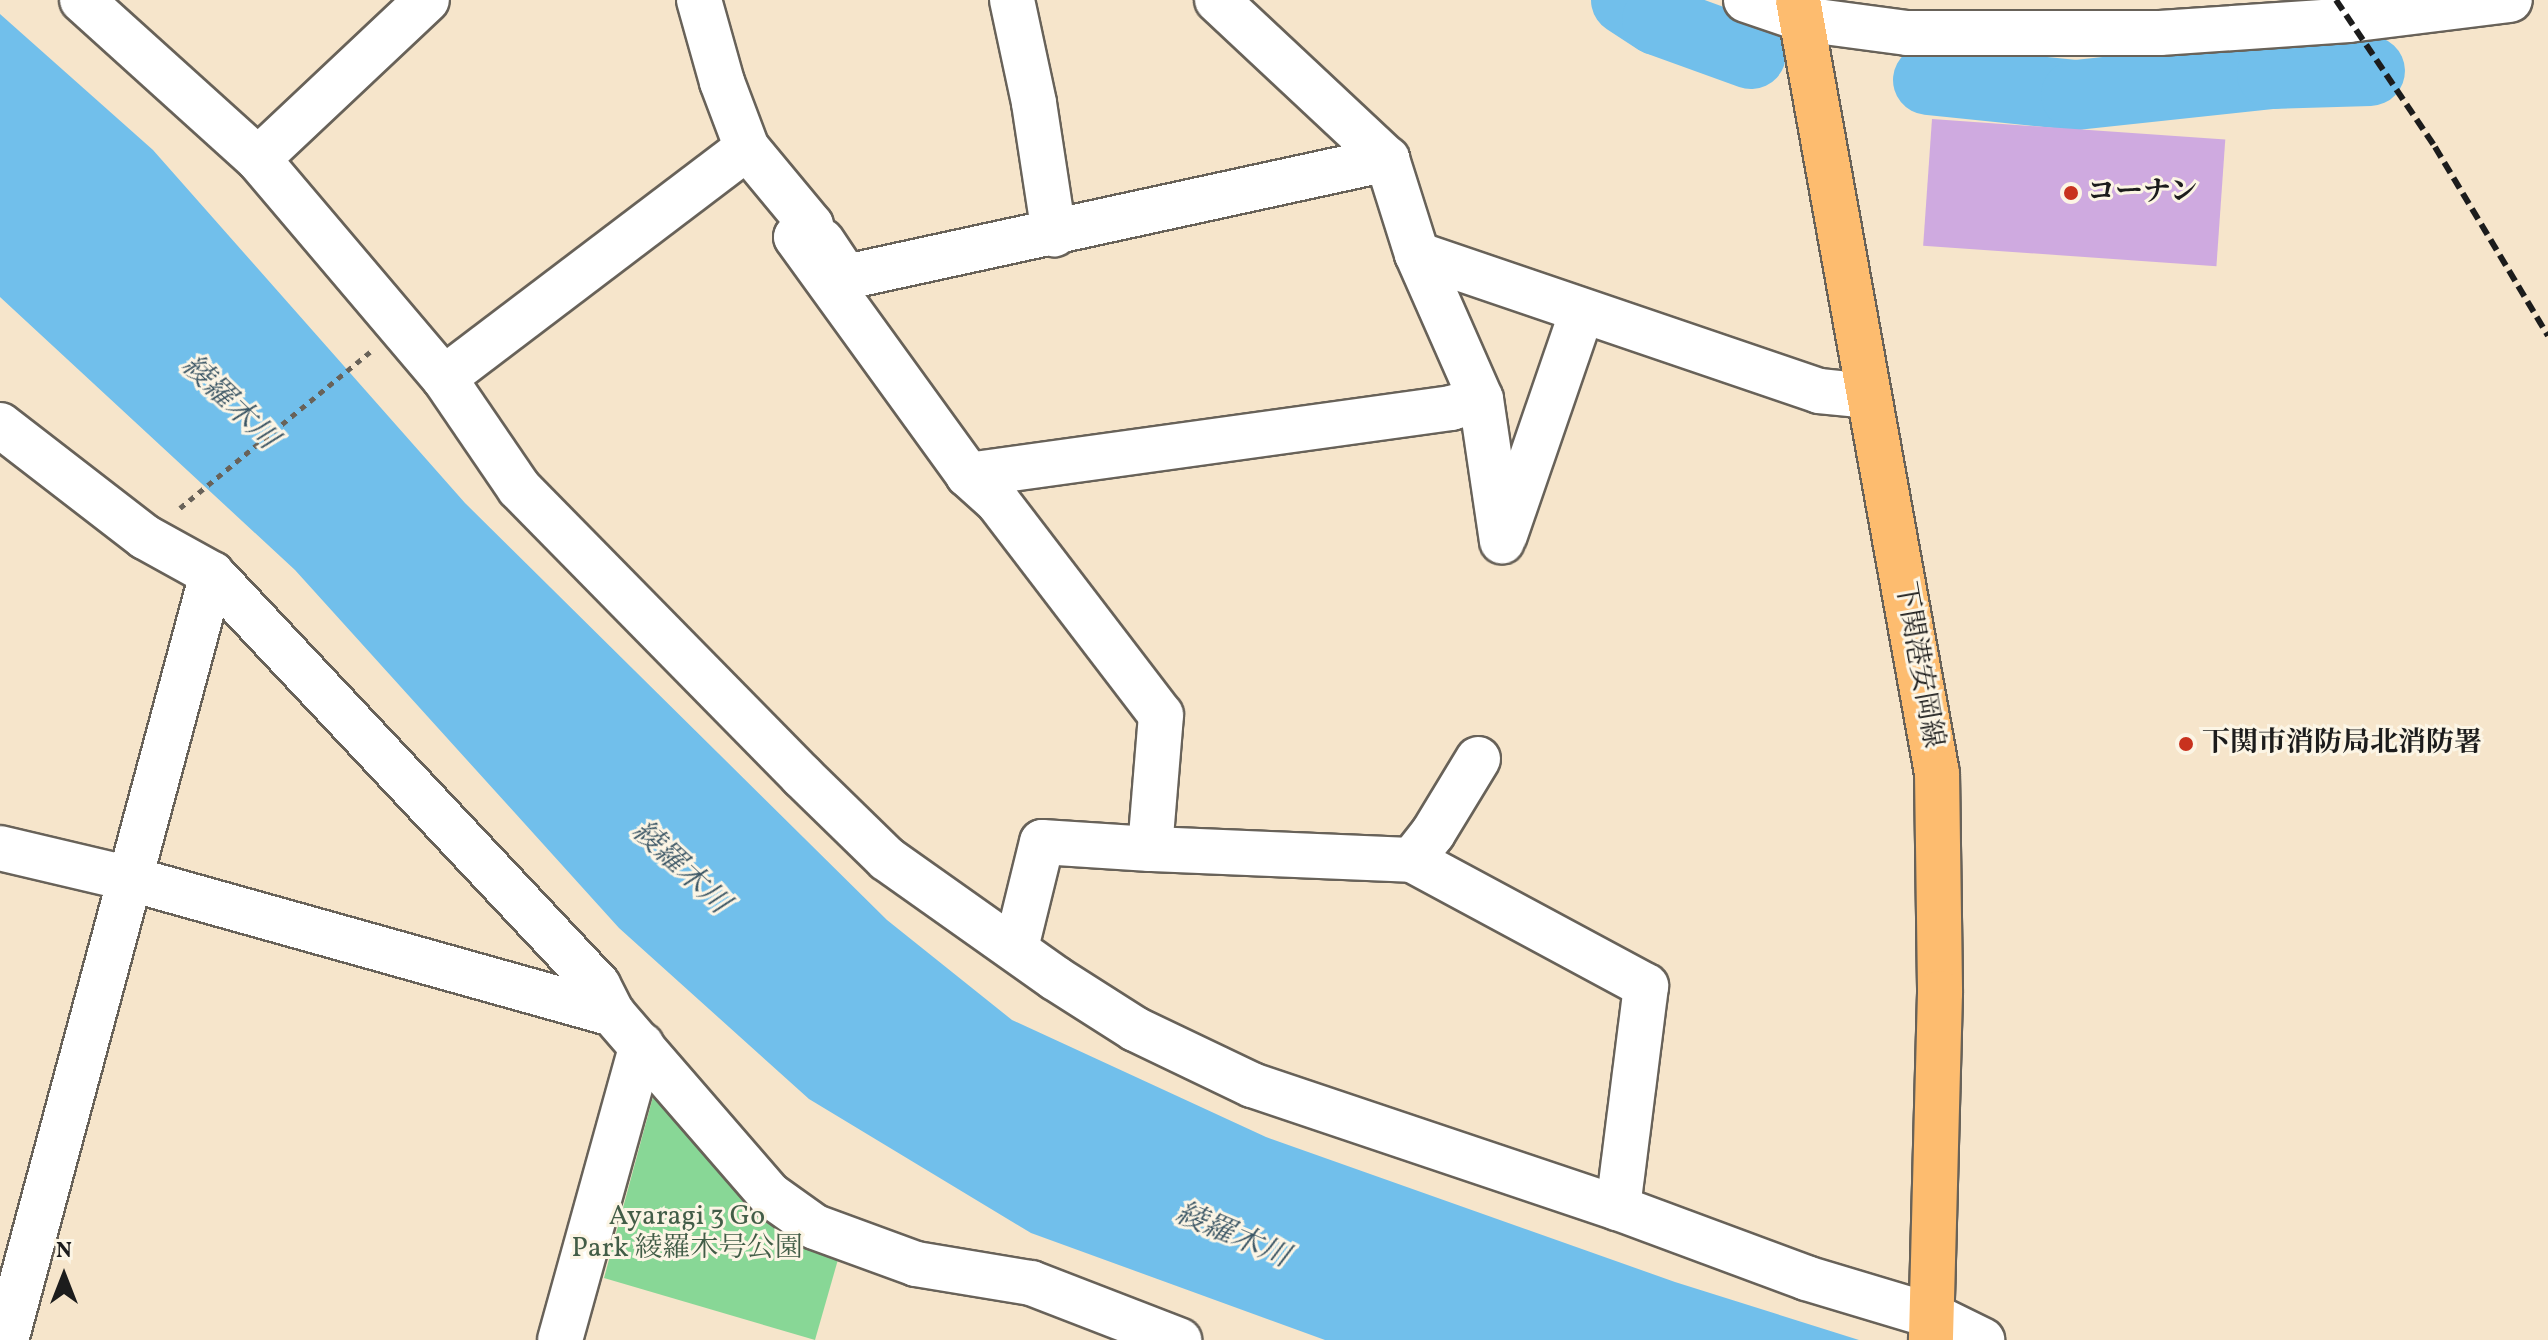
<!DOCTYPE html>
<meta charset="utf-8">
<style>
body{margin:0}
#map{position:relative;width:2548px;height:1340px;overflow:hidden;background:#f6e5cb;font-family:Vollkorn,"Noto Serif JP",serif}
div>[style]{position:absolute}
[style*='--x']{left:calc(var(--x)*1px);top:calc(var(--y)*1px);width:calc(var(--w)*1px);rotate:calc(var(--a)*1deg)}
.green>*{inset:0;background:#88d796}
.water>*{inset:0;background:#71bfeb}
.river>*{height:70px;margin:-35px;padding:0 35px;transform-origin:35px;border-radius:35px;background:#71bfeb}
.building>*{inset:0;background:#cfaae0;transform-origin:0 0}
.path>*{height:5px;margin-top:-2.5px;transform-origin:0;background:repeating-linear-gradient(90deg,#686259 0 6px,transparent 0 12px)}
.roads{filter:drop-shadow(2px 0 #686259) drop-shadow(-2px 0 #686259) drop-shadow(0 2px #686259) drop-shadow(0 -2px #686259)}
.minor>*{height:44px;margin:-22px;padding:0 22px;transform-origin:22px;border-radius:22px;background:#fff}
.major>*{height:44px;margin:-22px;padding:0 22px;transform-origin:22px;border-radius:22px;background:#fdbc6f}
.rail>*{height:6px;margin-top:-3px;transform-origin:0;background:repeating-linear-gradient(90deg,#1c1c1c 0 12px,transparent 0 18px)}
.dots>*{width:22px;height:22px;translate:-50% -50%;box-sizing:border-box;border:4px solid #fcf5e5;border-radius:50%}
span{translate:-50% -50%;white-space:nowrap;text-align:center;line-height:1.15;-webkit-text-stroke:6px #fcf5e5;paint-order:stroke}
.poi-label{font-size:28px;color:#1c1c1c;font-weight:700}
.left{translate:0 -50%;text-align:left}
.street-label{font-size:28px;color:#1c1c1c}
.park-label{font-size:28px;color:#425d47}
.water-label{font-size:30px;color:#3a5564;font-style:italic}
.north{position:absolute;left:24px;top:1236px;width:80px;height:80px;-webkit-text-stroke:6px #fcf5e5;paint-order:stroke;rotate:0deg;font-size:22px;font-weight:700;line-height:32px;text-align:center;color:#1c1c1c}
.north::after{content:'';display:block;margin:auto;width:28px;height:36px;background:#1c1c1c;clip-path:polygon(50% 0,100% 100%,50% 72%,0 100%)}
</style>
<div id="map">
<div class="green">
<i style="clip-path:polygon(654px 1093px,839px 1256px,815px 1340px,604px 1278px)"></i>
</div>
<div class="water">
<i style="clip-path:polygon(0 14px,153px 150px,465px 503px,887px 920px,1012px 1020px,1266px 1137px,1675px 1282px,1859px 1340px,1325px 1340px,1031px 1233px,809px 1099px,619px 928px,295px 570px,0 297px)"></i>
</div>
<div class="river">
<i style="--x:1626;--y:0;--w:37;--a:33"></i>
<i style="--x:1657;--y:20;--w:100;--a:19.9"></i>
<i style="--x:1928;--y:80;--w:149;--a:5.8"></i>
<i style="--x:2076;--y:95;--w:197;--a:-6.1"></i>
<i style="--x:2272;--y:74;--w:98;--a:-1.8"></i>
</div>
<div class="building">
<i style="left:1932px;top:119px;width:294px;height:127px;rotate:4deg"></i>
</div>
<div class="path">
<i style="--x:180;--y:508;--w:246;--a:-39.4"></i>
</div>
<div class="roads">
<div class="minor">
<i style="--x:82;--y:0;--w:237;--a:42.1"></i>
<i style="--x:258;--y:159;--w:287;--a:49.7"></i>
<i style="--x:444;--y:378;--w:133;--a:55.7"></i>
<i style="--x:519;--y:488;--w:404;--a:45.5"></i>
<i style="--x:802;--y:776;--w:119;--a:44.3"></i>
<i style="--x:887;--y:859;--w:206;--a:35.3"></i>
<i style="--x:1055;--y:978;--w:95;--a:32.5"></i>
<i style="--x:1135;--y:1029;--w:130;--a:25.6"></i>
<i style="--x:1252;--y:1085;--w:386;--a:18.6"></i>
<i style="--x:1618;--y:1208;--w:201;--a:20.4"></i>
<i style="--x:1806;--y:1278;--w:133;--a:16.7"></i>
<i style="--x:1933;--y:1316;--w:55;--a:26.1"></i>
<i style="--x:699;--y:0;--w:85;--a:74.3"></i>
<i style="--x:722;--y:82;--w:71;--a:69.3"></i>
<i style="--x:747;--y:148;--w:100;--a:50.3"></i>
<i style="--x:811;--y:225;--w:19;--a:141"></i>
<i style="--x:796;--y:237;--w:294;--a:54.1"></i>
<i style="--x:968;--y:475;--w:40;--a:42"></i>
<i style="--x:998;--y:502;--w:268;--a:52.6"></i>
<i style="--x:1161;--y:715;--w:134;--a:94.7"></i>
<i style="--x:1150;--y:849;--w:108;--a:-176.3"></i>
<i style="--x:1042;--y:842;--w:109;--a:103.8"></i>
<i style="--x:1012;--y:0;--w:105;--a:77.9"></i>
<i style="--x:1034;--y:103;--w:133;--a:81.3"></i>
<i style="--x:1217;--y:0;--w:233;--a:43.1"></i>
<i style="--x:1387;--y:159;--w:100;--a:72.5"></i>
<i style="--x:1417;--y:254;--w:158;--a:66.2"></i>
<i style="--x:1481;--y:399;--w:144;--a:81.6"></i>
<i style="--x:1746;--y:0;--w:59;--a:18.7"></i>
<i style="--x:1802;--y:19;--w:106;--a:7.6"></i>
<i style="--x:1907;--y:33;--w:253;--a:0"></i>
<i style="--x:2160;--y:33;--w:189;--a:-3.9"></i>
<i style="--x:2349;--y:20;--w:162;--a:-7.1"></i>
<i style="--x:258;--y:159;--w:232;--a:-43.3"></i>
<i style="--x:822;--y:241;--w:43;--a:56.3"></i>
<i style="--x:846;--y:277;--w:554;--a:-12.3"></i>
<i style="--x:1417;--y:254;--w:425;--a:18.8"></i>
<i style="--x:1819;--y:391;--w:49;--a:5.8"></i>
<i style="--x:444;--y:378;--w:380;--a:-37.2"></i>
<i style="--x:0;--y:425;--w:183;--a:37.7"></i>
<i style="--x:145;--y:537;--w:77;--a:28.9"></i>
<i style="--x:212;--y:574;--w:564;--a:46.8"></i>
<i style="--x:598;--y:985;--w:33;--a:63"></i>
<i style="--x:613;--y:1014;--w:240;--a:49.1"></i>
<i style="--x:770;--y:1195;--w:55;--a:35.4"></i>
<i style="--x:815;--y:1227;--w:108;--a:20.1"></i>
<i style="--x:916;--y:1264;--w:117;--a:9.4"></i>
<i style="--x:1031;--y:1283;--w:159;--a:21.1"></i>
<i style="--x:968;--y:475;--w:488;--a:-7.9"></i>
<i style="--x:1451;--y:408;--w:31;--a:-17"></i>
<i style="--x:1505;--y:535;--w:236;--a:-71"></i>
<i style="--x:1478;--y:759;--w:87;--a:121.3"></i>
<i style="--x:1433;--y:833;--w:34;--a:128"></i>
<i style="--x:1412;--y:860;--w:266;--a:28.3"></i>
<i style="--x:1646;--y:986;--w:224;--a:97.2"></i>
<i style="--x:0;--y:848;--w:135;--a:13.3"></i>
<i style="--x:131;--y:879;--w:501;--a:15.65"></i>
<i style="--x:1150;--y:849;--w:262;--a:2.4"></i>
<i style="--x:6;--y:1340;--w:793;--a:-74.95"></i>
<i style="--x:560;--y:1340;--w:306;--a:-74.5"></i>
</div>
<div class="major">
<i style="--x:1798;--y:0;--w:785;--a:79.81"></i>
<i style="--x:1937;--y:773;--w:220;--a:89.2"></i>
<i style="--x:1940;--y:993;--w:347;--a:91.5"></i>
</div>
</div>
<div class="rail">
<i style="--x:2336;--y:0;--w:177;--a:56"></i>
<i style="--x:2435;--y:147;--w:220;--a:59.1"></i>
</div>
<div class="dots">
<i style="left:2071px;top:193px;background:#c8321e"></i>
<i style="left:2186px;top:744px;background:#c8321e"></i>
</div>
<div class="poi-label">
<span class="left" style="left:2087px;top:193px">コーナン</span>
<span class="left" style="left:2202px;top:744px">下関市消防局北消防署</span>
</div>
<div class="street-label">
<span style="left:1918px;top:665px;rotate:80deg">下関港安岡線</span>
</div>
<div class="park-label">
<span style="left:687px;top:1233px">Ayaragi 3 Go<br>Park 綾羅木号公園</span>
</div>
<div class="water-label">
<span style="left:229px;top:403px;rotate:44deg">綾羅木川</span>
<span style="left:680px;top:868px;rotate:43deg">綾羅木川</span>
<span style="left:1232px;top:1236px;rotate:23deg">綾羅木川</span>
</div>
<div class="north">N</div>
</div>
